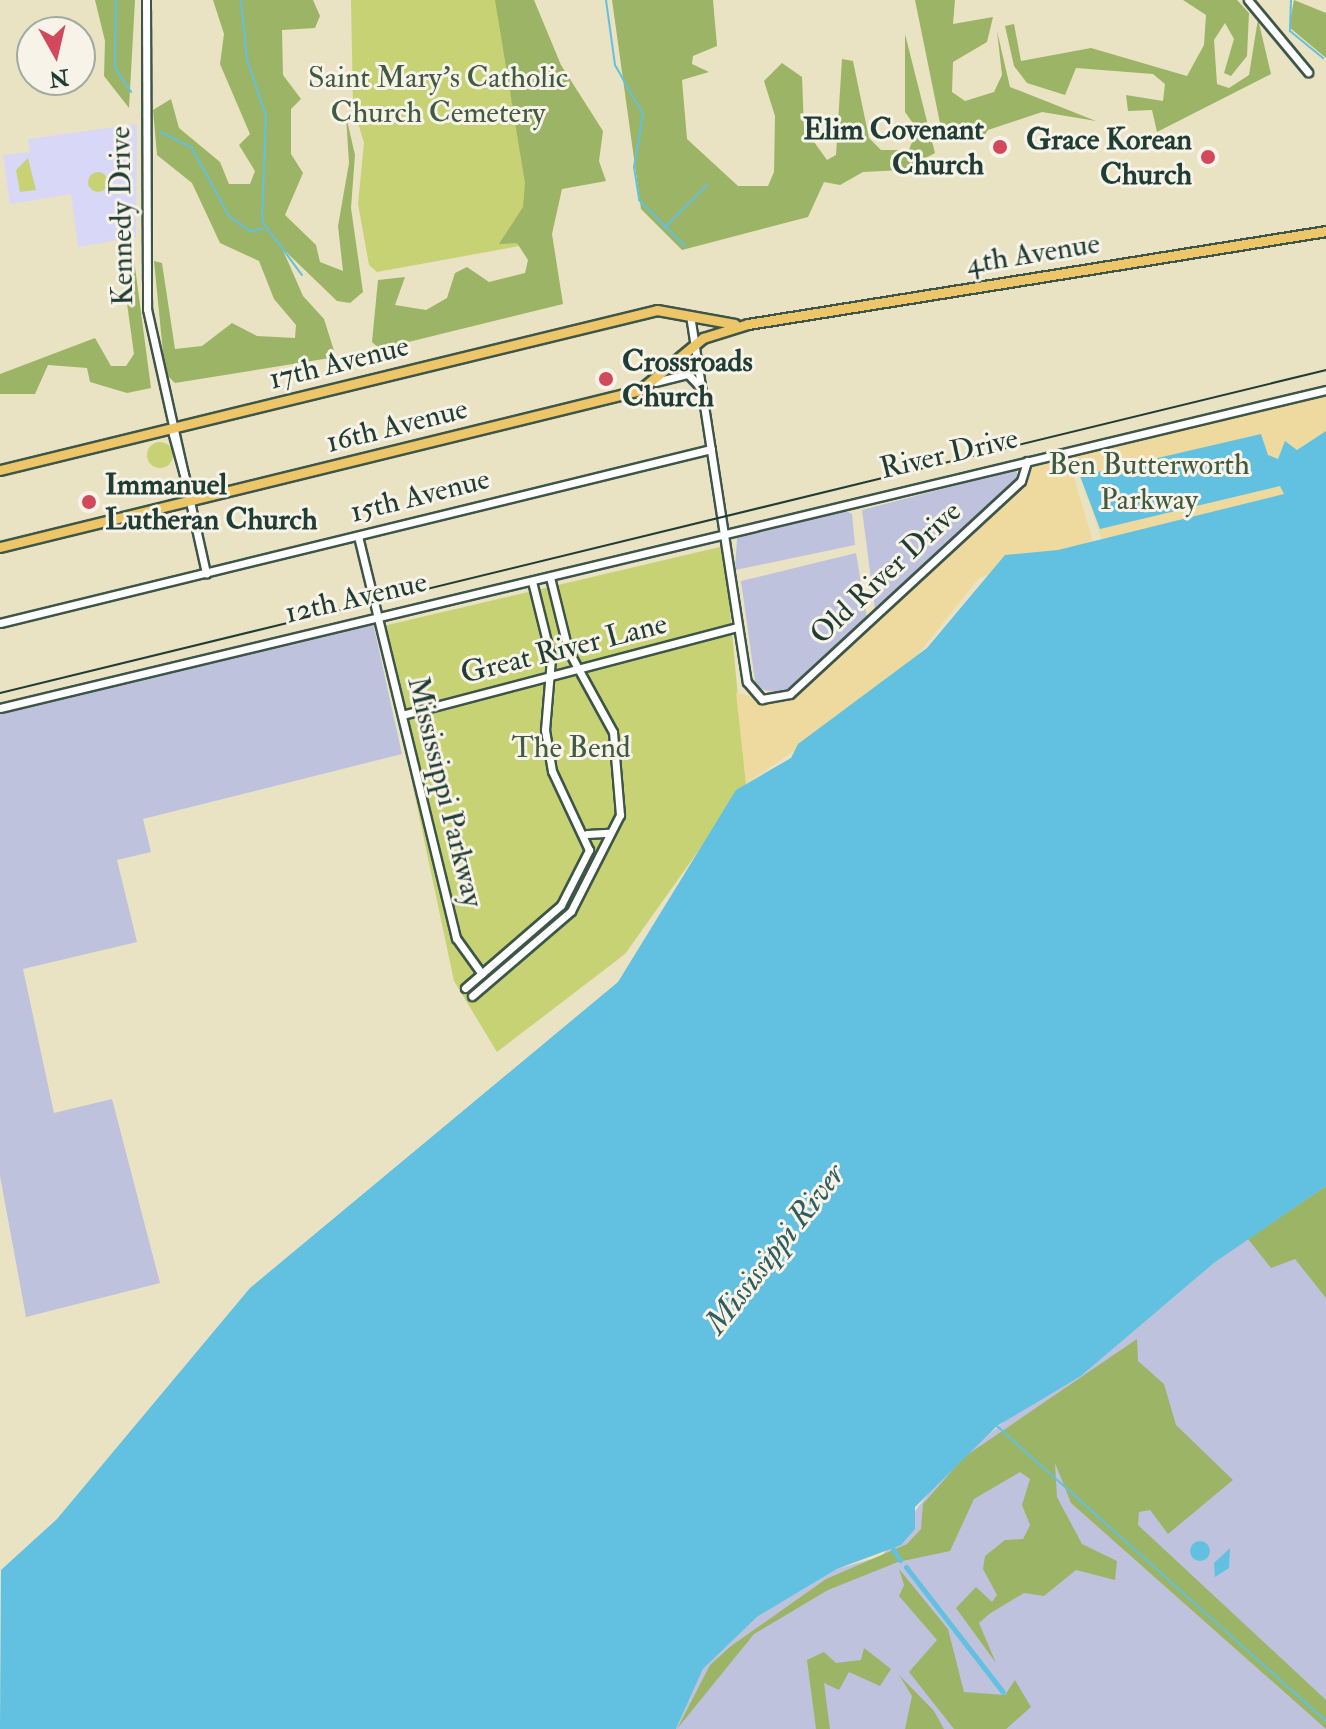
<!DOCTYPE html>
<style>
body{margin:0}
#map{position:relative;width:1326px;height:1729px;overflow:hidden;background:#e9e3c3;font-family:"IM FELL Double Pica",serif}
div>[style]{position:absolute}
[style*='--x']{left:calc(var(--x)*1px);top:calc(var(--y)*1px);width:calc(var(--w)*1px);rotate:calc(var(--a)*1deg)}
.built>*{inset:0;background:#d8d7f8}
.industrial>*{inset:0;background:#bfc2dd}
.green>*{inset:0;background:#c6d274}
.round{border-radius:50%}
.forest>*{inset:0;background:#9cb466}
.sand>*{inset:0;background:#eeda9e}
.water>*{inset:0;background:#62c1e0}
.stream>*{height:2px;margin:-1px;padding:0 1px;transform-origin:1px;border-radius:1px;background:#62c1e0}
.canal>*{height:5px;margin:-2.5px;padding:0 2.5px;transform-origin:2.5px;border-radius:2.5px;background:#62c1e0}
.roads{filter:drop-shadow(2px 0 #3d5649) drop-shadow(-2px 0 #3d5649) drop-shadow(0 2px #3d5649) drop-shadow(0 -2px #3d5649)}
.minor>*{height:7px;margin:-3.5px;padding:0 3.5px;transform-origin:3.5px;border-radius:3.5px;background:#fff}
.major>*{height:9px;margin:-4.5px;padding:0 4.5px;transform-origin:4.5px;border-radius:4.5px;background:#ecc669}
.rail>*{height:2px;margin:-1px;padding:0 1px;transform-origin:1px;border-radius:1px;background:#1f3d34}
.dots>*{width:22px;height:22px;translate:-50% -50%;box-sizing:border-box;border:4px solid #f7f3e8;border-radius:50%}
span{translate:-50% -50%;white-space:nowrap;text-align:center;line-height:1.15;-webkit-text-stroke:6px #f7f3e8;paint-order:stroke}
.park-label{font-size:30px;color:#405b41}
.poi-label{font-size:30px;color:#1f3d34;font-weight:700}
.right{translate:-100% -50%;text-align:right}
.left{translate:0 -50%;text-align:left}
.street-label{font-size:30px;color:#1f3d34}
.water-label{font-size:32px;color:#305e5f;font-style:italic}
.north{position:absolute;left:16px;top:16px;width:80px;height:80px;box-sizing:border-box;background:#f7f3e8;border:2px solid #a1aaa0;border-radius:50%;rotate:172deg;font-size:22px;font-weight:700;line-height:32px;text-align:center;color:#1f3d34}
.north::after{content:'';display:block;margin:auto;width:28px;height:36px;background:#d1495b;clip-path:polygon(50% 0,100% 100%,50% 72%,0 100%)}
</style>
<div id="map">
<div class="built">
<i style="clip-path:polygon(137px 124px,136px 237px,78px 247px,71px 194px,10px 204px,3px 155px,30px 152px,28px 139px)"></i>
</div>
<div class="industrial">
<i style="clip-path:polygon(1015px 470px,1020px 478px,875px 610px,862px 510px)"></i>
<i style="clip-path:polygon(844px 510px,852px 514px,855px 545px,735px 570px,737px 538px)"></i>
<i style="clip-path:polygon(856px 553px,867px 618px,783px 694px,756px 688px,741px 581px)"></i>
<i style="clip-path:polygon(373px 623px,402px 754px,143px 819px,151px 852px,117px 860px,137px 942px,23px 969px,54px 1113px,112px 1099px,160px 1283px,26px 1317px,0 1176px,0 714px)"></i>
<i style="clip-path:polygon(1326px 1186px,1326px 1729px,676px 1729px,703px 1669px,757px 1617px,837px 1569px,882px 1556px,948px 1467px,1020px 1409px,1081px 1376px,1214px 1263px)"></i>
</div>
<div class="green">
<i style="clip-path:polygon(351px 0,511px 0,547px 241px,377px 272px,369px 265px,358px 204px,364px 143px,353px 106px)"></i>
<i style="clip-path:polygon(28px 158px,36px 190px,20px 192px,16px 170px)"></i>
<i class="round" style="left:88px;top:172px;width:20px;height:20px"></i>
<i class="round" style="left:147px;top:442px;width:26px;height:26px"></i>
<i style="clip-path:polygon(724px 546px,746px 784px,625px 954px,497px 1052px,454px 981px,379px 627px)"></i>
</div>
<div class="forest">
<i style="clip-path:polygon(95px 0,135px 0,129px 108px,104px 76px,105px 41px)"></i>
<i style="clip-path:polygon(213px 0,313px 0,320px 16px,315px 28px,282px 30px,283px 75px,301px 99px,291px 109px,291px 154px,303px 173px,285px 215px,316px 245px,320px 262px,343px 271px,338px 226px,349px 163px,346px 116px,355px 155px,351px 208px,363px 292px,350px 303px,337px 301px,282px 248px,303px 296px,324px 319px,336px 357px,175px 383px,165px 373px,154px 261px,162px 263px,175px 349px,202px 346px,232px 323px,257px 336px,295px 338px,296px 325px,274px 299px,259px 261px,220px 243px,192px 183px,157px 155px,153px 110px,171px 99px,179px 128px,220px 162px,229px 184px,250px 184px,255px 171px,239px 145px,250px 134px,220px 64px,224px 34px)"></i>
<i style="clip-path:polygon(495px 0,534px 0,561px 65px,603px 131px,599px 161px,606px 181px,562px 189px,552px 234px,563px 304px,380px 349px,372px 342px,378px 280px,405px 277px,395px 305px,426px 310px,447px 298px,455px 273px,467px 267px,489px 282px,525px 273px,528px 260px,517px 243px,499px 244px,523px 207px,525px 183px)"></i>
<i style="clip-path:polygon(612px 0,713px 0,717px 46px,693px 56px,692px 64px,709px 72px,682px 80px,687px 139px,738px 186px,768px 186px,774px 172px,775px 116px,764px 81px,782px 63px,802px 77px,804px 128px,827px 160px,836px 155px,842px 59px,853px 61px,869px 138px,881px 150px,909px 150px,917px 129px,905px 112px,905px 34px,935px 153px,903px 170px,863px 172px,840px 185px,824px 182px,808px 217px,682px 250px,641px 209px)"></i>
<i style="clip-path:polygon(915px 0,955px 0,953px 24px,993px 17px,987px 42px,953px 62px,952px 92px,965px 101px,994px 92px,1002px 75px,997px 31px,1010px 87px,1096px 121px,1042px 112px,988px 130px,980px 142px,943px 138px)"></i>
<i style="clip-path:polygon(1183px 0,1237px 0,1249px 13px,1247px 56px,1231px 76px,1224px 73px,1234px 39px,1225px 23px,1214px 40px,1217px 84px,1229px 88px,1249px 75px,1258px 19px,1271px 74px,1157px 132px,1152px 110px,1128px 111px,1126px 95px,1163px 101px,1165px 84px,1153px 74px,1076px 68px,1065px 95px,1027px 83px,1014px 66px,1005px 26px,1014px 24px,1021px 61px,1091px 48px,1187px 76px,1204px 45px,1206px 15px)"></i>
<i style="clip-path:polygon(1294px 0,1326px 13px,1326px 58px,1289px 27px)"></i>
<i style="clip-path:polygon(133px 252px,151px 388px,127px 393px,90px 382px,87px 368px,48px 365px,35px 394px,0 394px,0 374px,95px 338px,111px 366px,126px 366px,134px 354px,124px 282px)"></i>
<i style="clip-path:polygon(1326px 1186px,1326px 1298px,1295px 1259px,1271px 1268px,1248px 1239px)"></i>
<i style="clip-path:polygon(1137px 1339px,1138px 1361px,1164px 1384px,1176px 1425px,1233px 1480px,1168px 1534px,1150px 1510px,1139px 1512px,1138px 1525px,1326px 1700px,1326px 1729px,1071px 1503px,1055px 1463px,1057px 1497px,1082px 1544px,1117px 1561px,1115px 1580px,1076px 1570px,1044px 1596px,1024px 1593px,989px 1614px,979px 1623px,996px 1663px,956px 1608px,976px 1587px,992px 1602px,997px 1595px,983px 1569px,985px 1556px,1005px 1540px,1023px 1539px,1030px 1525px,1022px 1505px,1030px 1479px,1020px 1472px,974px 1499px,950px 1551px,898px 1562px,828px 1590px,754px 1634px,677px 1729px,710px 1665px,731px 1646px,826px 1579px,907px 1544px,921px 1529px,923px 1504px,964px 1457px)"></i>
<i style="clip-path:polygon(899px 1569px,948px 1629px,964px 1692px,1005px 1695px,1015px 1680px,1031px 1707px,1006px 1729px,954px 1729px,909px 1672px,937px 1640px,899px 1596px,904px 1585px)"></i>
<i style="clip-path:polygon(864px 1648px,891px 1669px,880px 1686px,849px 1672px,839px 1690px,824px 1683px,830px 1729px,816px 1729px,807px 1660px,824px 1652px,836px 1663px,861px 1660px)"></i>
<i style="clip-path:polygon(899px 1675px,934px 1711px,944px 1729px,905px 1729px,912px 1696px)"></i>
</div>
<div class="sand">
<i style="clip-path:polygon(1326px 396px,1326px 449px,1283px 500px,1102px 540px,1071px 451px)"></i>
<i style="clip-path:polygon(1068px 458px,1093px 541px,979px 578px,900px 677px,746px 784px,736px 693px,782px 702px,1037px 464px)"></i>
</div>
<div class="water">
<i style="clip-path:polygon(1326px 431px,1326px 1186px,1214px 1263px,1081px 1376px,997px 1426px,915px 1507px,915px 1529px,901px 1545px,837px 1569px,757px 1617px,703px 1669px,676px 1729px,0 1729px,1px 1570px,57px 1519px,250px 1288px,618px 982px,736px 790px,791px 758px,798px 744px,927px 648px,1005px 555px,1058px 550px,1284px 494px,1280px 486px,1100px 529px,1080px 476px,1261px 434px,1268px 455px,1278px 459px,1285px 441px,1297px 450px)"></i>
<i class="round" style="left:1190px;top:1541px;width:20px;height:20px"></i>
<i style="clip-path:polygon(1230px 1548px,1229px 1568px,1215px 1577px,1214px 1563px)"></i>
</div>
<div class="stream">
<i style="--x:116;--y:0;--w:68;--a:90.8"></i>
<i style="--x:115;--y:68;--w:29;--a:56"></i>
<i style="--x:241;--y:0;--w:59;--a:84.2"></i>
<i style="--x:247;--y:59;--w:60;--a:71.6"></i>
<i style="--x:266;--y:116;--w:105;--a:92.2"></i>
<i style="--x:262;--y:221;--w:67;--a:53.5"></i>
<i style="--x:606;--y:0;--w:66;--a:82.1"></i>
<i style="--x:615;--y:65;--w:56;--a:60.3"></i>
<i style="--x:643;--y:114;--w:54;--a:99.6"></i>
<i style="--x:634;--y:167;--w:33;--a:81"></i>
<i style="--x:639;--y:200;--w:65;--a:45"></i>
<i style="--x:1291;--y:0;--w:31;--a:92"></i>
<i style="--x:1290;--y:31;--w:43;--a:39.3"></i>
<i style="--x:161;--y:132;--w:35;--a:27"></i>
<i style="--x:192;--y:148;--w:77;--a:61.4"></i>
<i style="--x:229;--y:216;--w:26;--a:36"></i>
<i style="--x:250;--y:231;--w:13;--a:-9"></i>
<i style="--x:664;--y:228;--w:62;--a:-45"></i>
<i style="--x:997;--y:1426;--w:442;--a:41.9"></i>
</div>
<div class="canal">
<i style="--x:893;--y:1549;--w:13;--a:58"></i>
<i style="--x:906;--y:1567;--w:158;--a:52.2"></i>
</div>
<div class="roads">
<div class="minor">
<i style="--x:146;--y:0;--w:309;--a:89.8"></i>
<i style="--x:147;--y:309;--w:271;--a:77.4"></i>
<i style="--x:1248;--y:0;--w:94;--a:50.2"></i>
<i style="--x:690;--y:315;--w:371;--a:81.2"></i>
<i style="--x:747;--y:682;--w:23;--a:49"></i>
<i style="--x:762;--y:699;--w:28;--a:-10"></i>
<i style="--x:790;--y:694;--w:314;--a:-42.7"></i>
<i style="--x:1021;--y:481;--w:21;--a:-73"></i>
<i style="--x:655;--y:382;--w:34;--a:-14"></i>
<i style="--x:688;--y:374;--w:18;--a:47"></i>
<i style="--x:172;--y:431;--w:72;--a:74.6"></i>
<i style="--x:358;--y:536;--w:414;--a:76.3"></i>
<i style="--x:456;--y:938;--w:44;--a:54.2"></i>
<i style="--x:0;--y:623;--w:732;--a:-13.75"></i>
<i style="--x:0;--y:708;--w:1364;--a:-13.49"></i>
<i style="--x:402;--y:715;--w:347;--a:-14.7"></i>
<i style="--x:587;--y:834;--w:22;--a:-3"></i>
<i style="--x:465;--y:988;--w:127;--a:-40.8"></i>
<i style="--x:561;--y:905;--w:62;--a:-63"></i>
<i style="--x:589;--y:850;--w:87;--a:-115.1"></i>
<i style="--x:552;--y:771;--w:42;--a:-99.7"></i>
<i style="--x:545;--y:730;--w:72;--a:-85.2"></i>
<i style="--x:551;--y:658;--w:79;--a:-103.9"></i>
<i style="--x:472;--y:996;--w:130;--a:-40.6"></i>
<i style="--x:571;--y:911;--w:108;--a:-63"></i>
<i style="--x:620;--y:815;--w:83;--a:-94.8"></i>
<i style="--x:613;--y:732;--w:94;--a:-118.8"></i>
<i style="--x:568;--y:650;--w:75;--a:-103.9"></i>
</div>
<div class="major">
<i style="--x:0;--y:470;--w:676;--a:-13.69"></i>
<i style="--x:657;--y:310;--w:79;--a:10.2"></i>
<i style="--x:0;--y:547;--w:659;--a:-13.78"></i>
<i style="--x:640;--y:390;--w:82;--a:-39.5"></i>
<i style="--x:703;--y:338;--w:47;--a:-17.3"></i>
<i style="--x:748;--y:324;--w:585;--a:-9.14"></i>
</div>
</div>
<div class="rail">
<i style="--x:0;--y:693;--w:1365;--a:-13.69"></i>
</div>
<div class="dots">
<i style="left:1000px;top:147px;background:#d1495b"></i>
<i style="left:1208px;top:157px;background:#d1495b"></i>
<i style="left:606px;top:379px;background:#d1495b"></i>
<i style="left:89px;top:502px;background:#d1495b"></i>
</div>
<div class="park-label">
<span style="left:438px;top:95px">Saint Mary's Catholic<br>Church Cemetery</span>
<span style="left:1149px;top:482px">Ben Butterworth<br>Parkway</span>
<span style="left:571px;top:748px">The Bend</span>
</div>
<div class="poi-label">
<span class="right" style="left:984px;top:147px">Elim Covenant<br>Church</span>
<span class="right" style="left:1192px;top:157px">Grace Korean<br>Church</span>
<span class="left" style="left:622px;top:379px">Crossroads<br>Church</span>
<span class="left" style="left:105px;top:502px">Immanuel<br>Lutheran Church</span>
</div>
<div class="street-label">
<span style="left:122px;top:216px;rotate:-91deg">Kennedy Drive</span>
<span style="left:1033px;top:254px;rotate:-9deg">4th Avenue</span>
<span style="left:339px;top:363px;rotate:-14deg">17th Avenue</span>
<span style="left:397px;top:426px;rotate:-14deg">16th Avenue</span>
<span style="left:949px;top:454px;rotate:-13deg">River Drive</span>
<span style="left:420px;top:496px;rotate:-14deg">15th Avenue</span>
<span style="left:886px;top:573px;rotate:-43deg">Old River Drive</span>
<span style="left:356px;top:598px;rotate:-13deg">12th Avenue</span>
<span style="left:564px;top:649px;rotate:-14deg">Great River Lane</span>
<span style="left:445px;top:792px;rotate:76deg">Mississippi Parkway</span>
</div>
<div class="water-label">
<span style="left:775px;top:1249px;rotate:-52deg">Mississippi River</span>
</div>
<div class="north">N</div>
</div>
